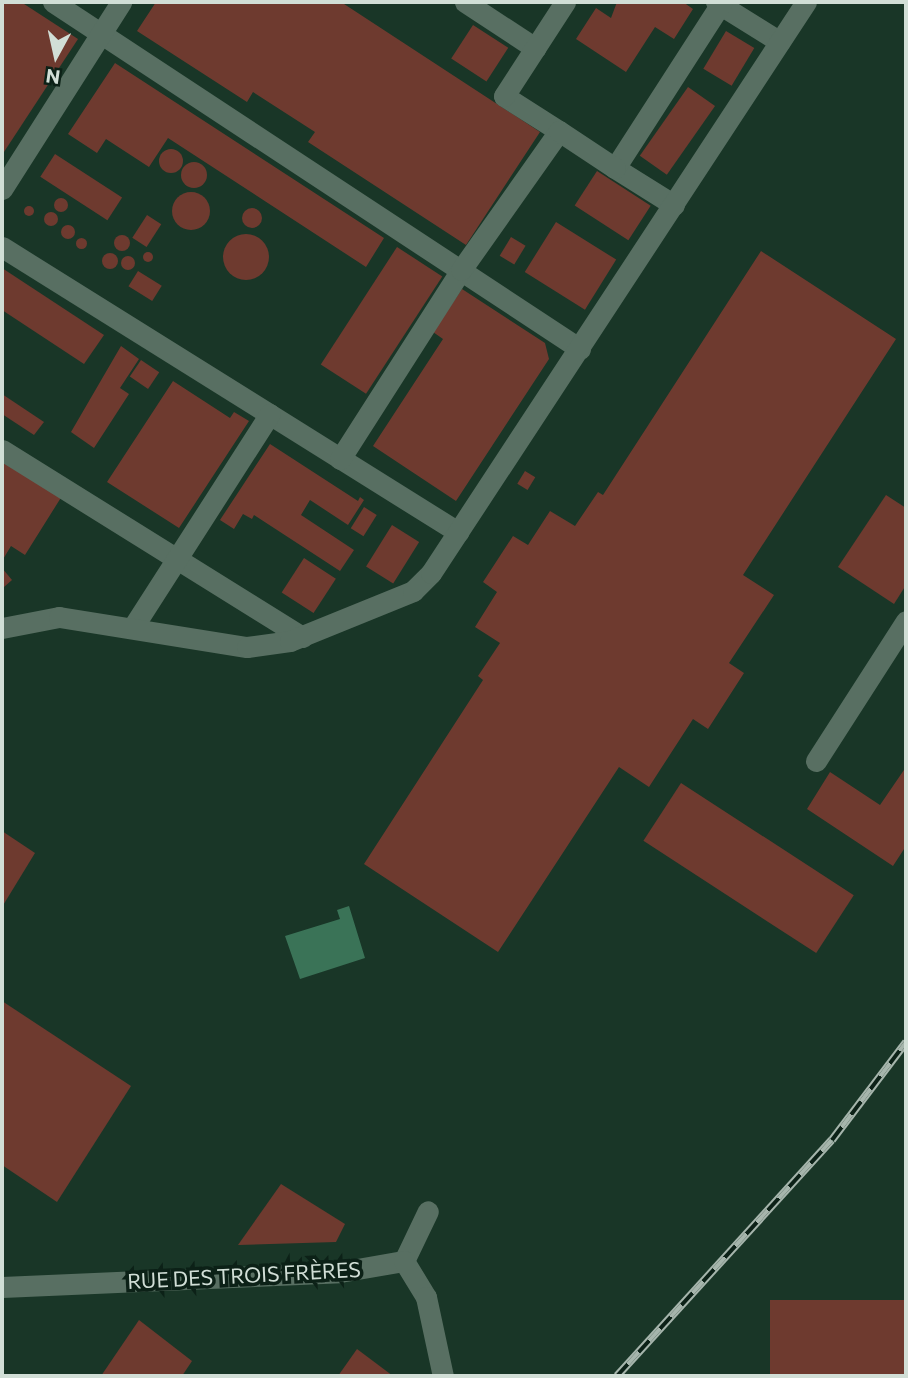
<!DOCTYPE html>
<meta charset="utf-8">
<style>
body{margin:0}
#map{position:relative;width:908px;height:1378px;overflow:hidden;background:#162b20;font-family:Commissioner,sans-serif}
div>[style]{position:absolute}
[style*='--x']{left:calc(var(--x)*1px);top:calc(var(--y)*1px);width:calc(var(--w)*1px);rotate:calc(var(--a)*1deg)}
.built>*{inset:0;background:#193627;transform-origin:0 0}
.water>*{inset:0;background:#3a7357}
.building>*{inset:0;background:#6e3a2f;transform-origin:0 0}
.round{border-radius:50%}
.minor>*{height:21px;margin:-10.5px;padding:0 10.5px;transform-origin:10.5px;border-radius:10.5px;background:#586f62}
.rail>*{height:8px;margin-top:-4px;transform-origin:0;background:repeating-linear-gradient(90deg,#0c2117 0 16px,#a6b5ac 0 32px);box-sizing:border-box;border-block:2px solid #a6b5ac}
span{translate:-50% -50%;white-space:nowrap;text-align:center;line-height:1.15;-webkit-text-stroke:7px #0c2117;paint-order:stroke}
.street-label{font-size:21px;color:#d1ded6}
.frame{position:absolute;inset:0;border:4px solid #d1ded6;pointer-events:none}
.north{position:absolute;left:21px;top:21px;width:70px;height:70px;-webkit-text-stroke:5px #0c2117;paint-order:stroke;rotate:188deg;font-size:19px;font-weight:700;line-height:28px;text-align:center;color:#d1ded6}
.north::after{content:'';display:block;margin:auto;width:24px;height:32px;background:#d1ded6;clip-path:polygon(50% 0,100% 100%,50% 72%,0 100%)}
</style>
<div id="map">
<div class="built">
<i style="left:2px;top:2px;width:904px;height:1374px"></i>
</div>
<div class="water">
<i style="clip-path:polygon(349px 906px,365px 958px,300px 979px,285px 936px,340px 919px,337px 910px)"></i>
</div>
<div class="building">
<i style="clip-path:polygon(2px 2px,21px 2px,78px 39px,2px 155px)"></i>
<i style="clip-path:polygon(156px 2px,341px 2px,540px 132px,466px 245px,308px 142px,315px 132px,253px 92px,247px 102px,137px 31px)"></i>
<i style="clip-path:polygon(617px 2px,683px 2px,693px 9px,674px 39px,655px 27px,626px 72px,576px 39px,596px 8px,611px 18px)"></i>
<i style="left:473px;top:25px;width:42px;height:40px;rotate:33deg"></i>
<i style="left:726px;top:31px;width:33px;height:44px;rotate:31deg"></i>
<i style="clip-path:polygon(115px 63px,384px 238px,366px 267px,168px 138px,149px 167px,106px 139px,97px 153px,68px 134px)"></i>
<i style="left:688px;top:87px;width:33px;height:84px;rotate:35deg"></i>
<i class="round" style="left:159px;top:149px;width:24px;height:24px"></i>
<i style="left:55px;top:154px;width:80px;height:27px;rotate:33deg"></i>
<i class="round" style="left:181px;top:162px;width:26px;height:26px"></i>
<i style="left:597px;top:171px;width:64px;height:41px;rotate:33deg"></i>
<i class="round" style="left:172px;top:192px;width:38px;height:38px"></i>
<i class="round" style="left:54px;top:198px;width:14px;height:14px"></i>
<i class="round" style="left:24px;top:206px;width:10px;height:10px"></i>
<i class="round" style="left:242px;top:208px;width:20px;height:20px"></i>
<i class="round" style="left:44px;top:212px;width:14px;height:14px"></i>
<i style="left:147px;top:215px;width:17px;height:27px;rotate:33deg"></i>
<i style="left:556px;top:222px;width:71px;height:59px;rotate:32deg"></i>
<i class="round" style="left:61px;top:225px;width:14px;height:14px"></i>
<i class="round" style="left:223px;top:234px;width:46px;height:46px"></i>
<i class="round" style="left:114px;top:235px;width:16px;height:16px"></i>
<i style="left:511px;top:237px;width:17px;height:22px;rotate:31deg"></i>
<i class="round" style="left:75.5px;top:237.5px;width:11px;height:11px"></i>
<i style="left:397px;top:247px;width:54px;height:140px;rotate:33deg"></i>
<i style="clip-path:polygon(761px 251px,896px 339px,743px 575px,774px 595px,729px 663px,744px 673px,708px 729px,693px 719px,649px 787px,619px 767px,498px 952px,364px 864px,483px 680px,478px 676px,500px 643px,475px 627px,497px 592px,483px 582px,513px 536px,528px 545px,550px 511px,575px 526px,598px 492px,603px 495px)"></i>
<i class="round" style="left:143px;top:252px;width:10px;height:10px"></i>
<i class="round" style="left:102px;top:253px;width:16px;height:16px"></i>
<i class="round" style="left:121px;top:256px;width:14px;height:14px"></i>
<i style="clip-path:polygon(2px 268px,104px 335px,84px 364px,2px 310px)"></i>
<i style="left:138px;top:271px;width:28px;height:18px;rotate:32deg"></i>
<i style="clip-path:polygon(462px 289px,545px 343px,549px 359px,456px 501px,373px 446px,443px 339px,433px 332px)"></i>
<i style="clip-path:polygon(121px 346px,139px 359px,120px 388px,129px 394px,94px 448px,71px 432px)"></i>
<i style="left:141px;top:360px;width:22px;height:20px;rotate:34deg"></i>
<i style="clip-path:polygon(173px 381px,230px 418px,234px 412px,249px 421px,179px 528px,107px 482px)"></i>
<i style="clip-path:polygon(2px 394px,44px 422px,34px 435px,2px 414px)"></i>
<i style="clip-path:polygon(270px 444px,358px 501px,360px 497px,364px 500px,348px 525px,310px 500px,301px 515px,354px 550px,340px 571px,254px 515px,252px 519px,243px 514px,234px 529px,220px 520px)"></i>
<i style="clip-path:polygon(2px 458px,62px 496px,25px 555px,11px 546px,2px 561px)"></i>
<i style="left:525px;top:471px;width:12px;height:15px;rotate:31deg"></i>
<i style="clip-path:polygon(886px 495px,906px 508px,906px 585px,894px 604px,838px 567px)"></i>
<i style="left:364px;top:507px;width:15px;height:25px;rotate:32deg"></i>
<i style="left:392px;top:525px;width:32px;height:49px;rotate:32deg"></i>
<i style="left:304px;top:558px;width:38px;height:41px;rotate:33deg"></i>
<i style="clip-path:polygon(2px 568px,12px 580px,4px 587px,2px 585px)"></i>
<i style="clip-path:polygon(906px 767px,906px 846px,893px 866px,807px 809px,830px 772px,880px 805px)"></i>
<i style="left:681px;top:783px;width:206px;height:69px;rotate:33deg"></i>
<i style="clip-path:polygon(2px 831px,35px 853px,2px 907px)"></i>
<i style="clip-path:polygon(2px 1001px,131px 1086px,57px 1202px,2px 1165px)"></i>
<i style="clip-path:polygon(281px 1184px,345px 1224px,336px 1242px,238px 1245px)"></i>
<i style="left:906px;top:1300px;width:76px;height:136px;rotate:90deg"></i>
<i style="clip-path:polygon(139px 1320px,192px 1361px,182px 1376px,101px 1376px)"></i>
<i style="clip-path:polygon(357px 1349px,393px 1376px,338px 1376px)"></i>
</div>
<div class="minor">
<i style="--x:53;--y:2;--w:631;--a:33.36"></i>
<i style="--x:465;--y:2;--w:84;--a:33.3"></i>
<i style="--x:716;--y:2;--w:75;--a:32"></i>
<i style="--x:559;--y:131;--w:65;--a:-147.5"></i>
<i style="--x:504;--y:96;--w:112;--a:-57"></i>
<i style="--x:2;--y:189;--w:222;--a:-57.5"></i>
<i style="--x:674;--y:205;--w:70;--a:-147.9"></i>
<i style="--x:615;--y:168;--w:197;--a:-57.2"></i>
<i style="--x:2;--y:247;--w:538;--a:32.01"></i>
<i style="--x:2;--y:450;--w:354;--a:31.9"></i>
<i style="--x:340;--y:459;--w:224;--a:-57.4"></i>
<i style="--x:461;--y:270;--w:170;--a:-54.8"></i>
<i style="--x:559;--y:131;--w:67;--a:33.5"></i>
<i style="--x:133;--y:627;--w:253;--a:-57.3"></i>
<i style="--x:2;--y:628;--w:58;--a:-10.9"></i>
<i style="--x:59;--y:617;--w:190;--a:9.1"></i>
<i style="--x:247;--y:647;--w:43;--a:-7.9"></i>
<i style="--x:290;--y:641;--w:133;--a:-22.1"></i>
<i style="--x:413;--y:591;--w:25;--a:-45"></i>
<i style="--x:431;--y:573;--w:683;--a:-56.71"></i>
<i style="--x:816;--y:761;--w:166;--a:-57.3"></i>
<i style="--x:404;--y:1261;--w:55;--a:-64.4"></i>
<i style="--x:2;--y:1287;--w:338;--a:-2.5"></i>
<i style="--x:340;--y:1272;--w:65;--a:-9.8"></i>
<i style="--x:404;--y:1261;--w:42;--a:58.6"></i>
<i style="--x:426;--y:1297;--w:81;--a:77.9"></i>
</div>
<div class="rail">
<i style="--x:617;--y:1376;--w:319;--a:-47.7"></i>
<i style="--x:832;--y:1140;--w:123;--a:-52.9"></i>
</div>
<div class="street-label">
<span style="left:244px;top:1275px;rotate:-3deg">RUE DES TROIS FRÈRES</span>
</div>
<div class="frame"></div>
<div class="north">N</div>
</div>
